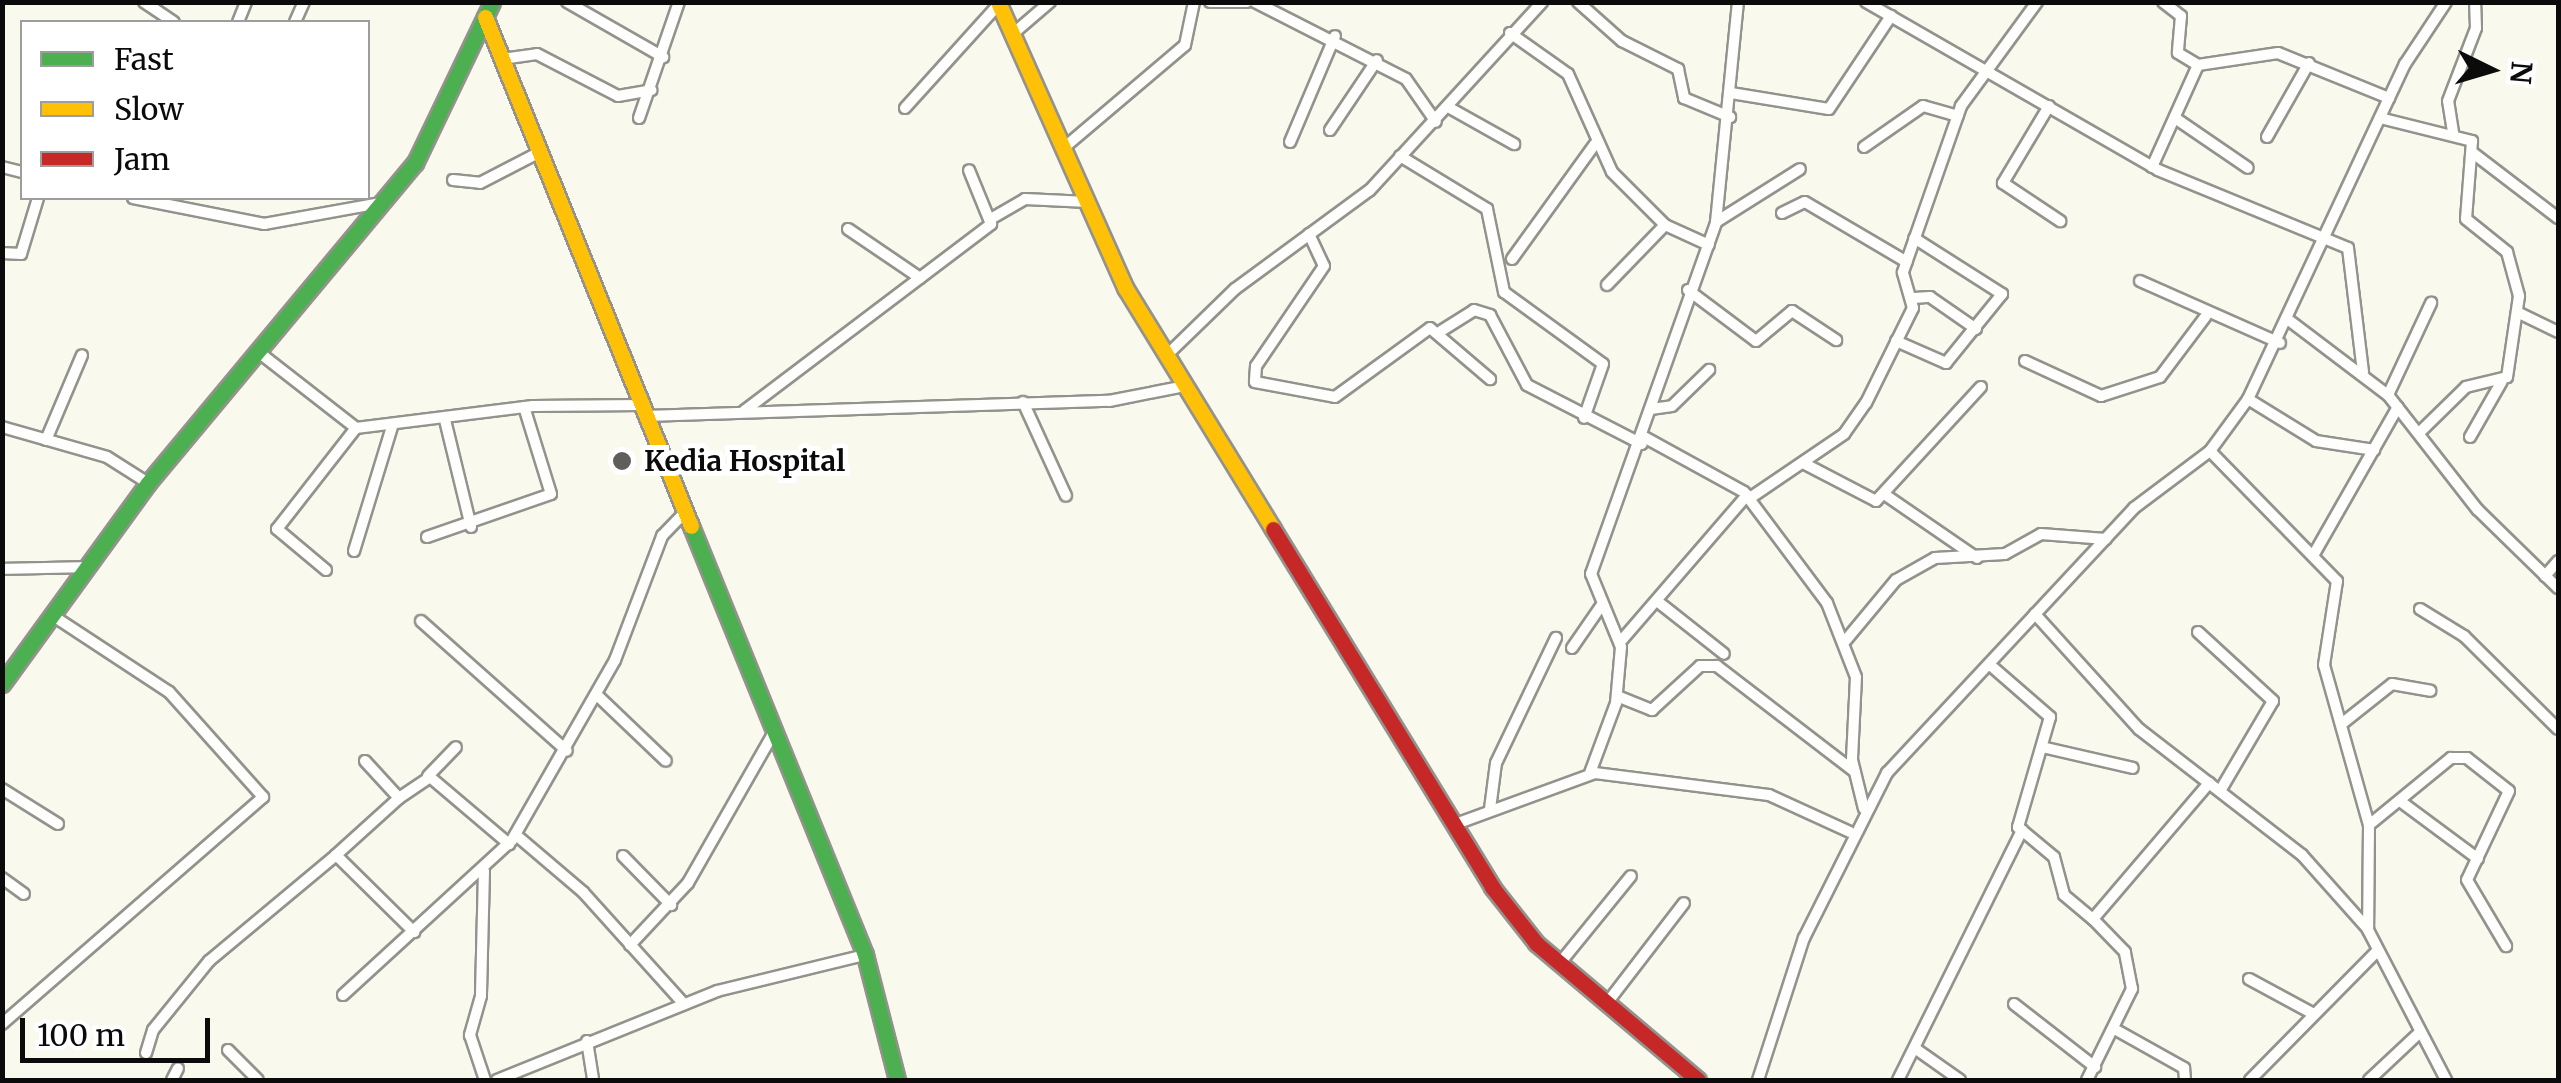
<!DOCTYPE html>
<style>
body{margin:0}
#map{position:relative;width:2561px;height:1083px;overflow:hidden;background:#faf9ee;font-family:Merriweather,serif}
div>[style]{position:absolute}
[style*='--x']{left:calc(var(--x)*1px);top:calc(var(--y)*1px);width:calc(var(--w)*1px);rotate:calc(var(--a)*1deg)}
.roads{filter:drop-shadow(2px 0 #93928d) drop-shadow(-2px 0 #93928d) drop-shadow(0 2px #93928d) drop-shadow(0 -2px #93928d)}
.street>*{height:10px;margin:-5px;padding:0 5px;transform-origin:5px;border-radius:5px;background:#fefefc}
.fast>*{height:15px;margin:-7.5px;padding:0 7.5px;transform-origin:7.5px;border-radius:7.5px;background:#4caf50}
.slow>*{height:15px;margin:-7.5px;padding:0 7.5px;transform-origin:7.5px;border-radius:7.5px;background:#ffc107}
.jam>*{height:15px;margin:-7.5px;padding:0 7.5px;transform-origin:7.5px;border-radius:7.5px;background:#c62828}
.dots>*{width:28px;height:28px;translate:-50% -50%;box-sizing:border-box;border:5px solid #fff;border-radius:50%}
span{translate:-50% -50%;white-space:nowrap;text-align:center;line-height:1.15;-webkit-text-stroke:10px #fff;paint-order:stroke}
.poi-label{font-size:28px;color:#0b0b0b;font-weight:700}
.left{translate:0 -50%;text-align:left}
.frame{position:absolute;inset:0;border:5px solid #0b0b0b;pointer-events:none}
.legend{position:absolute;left:20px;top:20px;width:350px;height:180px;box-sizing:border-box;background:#fff;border:2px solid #9d9d9d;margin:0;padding:12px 18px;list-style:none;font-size:30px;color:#0b0b0b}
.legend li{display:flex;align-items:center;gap:20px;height:50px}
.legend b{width:50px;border:2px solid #9d9d9d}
.north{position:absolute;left:2441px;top:20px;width:100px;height:100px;-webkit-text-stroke:8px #fff;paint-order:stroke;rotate:95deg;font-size:28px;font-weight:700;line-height:40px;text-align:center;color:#0b0b0b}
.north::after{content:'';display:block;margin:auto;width:35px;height:45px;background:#0b0b0b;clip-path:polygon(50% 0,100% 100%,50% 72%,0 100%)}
.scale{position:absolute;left:20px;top:1018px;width:190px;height:45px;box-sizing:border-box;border:5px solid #0b0b0b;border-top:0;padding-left:12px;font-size:30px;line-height:35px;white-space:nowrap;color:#0b0b0b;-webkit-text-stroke:8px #fff;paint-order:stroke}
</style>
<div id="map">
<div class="roads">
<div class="street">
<i style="--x:144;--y:2;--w:36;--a:34"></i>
<i style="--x:567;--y:2;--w:111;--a:29.8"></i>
<i style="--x:1210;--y:2;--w:37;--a:0"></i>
<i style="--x:1255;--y:2;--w:169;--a:27"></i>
<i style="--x:1406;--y:79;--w:52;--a:55.1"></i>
<i style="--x:1578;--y:2;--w:59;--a:41.6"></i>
<i style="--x:1622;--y:41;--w:63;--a:26.6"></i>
<i style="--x:1678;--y:69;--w:30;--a:78"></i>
<i style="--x:1684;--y:98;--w:50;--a:22.4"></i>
<i style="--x:1866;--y:2;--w:337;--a:29.9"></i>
<i style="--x:2158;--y:170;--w:205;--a:22.3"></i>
<i style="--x:2348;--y:248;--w:125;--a:83.1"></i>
<i style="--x:2163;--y:2;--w:23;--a:38"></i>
<i style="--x:2181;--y:16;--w:37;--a:95"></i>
<i style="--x:2178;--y:53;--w:23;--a:31"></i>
<i style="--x:2198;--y:65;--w:81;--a:-8.5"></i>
<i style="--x:2278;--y:53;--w:120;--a:22.1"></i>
<i style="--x:238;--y:22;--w:22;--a:-68"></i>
<i style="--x:295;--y:22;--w:22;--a:-66"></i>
<i style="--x:1015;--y:32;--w:46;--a:-40.6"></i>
<i style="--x:1510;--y:33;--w:71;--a:35.3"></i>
<i style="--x:1568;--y:74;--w:107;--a:65.8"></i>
<i style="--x:1612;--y:172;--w:75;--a:45"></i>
<i style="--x:1665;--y:225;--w:48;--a:24.4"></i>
<i style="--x:502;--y:59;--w:35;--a:-8"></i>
<i style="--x:537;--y:54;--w:91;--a:27.4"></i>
<i style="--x:618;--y:96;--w:34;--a:-10"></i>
<i style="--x:1731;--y:93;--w:99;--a:9.3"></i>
<i style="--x:1829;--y:109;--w:112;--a:-56.3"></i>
<i style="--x:2049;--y:106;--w:90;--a:120.9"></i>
<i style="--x:2003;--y:183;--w:69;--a:33.7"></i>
<i style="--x:1448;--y:107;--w:76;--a:29.3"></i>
<i style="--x:905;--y:108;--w:140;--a:-47.9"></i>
<i style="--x:639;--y:118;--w:123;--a:-71"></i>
<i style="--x:2175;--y:118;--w:88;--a:34.4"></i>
<i style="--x:2380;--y:118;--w:95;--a:14"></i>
<i style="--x:2472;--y:141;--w:78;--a:94.4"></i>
<i style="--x:2466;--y:219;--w:53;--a:38.8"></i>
<i style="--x:2507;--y:252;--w:46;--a:74.7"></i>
<i style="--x:2519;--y:296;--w:82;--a:98.4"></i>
<i style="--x:2507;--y:377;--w:42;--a:166.3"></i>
<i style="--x:2466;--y:387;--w:66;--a:135.6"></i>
<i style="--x:1330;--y:130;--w:84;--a:-56.1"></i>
<i style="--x:2453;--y:132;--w:31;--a:-99"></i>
<i style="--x:2448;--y:101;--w:78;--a:-69"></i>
<i style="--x:2476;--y:28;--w:26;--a:-92"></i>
<i style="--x:2267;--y:137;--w:85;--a:-60.4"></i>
<i style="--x:1290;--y:142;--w:115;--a:-67"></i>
<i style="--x:1066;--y:146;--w:156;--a:-40.3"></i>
<i style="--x:1185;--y:45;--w:44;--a:-78.2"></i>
<i style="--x:1864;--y:147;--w:72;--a:-34.8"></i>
<i style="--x:1923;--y:106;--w:36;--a:16"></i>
<i style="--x:2473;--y:153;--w:107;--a:37.4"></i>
<i style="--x:1400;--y:156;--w:102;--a:31.3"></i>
<i style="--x:1487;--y:209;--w:85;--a:78.4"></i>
<i style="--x:1504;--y:292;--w:122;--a:36"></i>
<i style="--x:1603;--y:364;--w:57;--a:109.4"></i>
<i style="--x:2;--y:167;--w:21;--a:14"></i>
<i style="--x:2152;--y:167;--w:112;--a:-65.7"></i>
<i style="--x:453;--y:180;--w:27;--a:6"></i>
<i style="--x:480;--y:183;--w:68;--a:-27.3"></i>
<i style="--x:133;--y:198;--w:134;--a:11.2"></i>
<i style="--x:264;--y:224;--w:119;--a:-10.2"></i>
<i style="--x:1782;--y:213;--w:25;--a:-26"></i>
<i style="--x:1805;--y:202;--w:118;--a:30.5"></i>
<i style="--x:994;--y:217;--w:36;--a:-30"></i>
<i style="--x:1025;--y:199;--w:63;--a:2.7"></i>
<i style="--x:1716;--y:222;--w:99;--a:-32.2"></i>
<i style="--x:848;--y:229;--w:87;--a:34.2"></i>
<i style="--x:1309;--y:234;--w:35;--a:65"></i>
<i style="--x:1324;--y:266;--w:121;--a:124.2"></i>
<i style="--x:1256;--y:366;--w:16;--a:94"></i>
<i style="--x:1255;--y:382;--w:81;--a:10.6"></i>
<i style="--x:1335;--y:397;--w:117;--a:-36"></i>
<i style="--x:1430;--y:328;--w:79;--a:40.4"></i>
<i style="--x:2;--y:253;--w:19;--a:3"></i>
<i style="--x:21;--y:254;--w:59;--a:-73.1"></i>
<i style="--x:1512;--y:259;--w:142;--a:-54.2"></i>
<i style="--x:2140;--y:281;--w:153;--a:23.9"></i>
<i style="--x:1607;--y:285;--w:83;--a:-46"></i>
<i style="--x:1688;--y:290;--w:85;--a:36.9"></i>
<i style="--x:1756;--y:341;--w:47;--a:-39.8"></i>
<i style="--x:1792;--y:311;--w:53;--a:33.4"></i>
<i style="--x:1914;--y:298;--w:16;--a:-4"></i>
<i style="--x:1930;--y:297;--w:56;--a:34.8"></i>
<i style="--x:2519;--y:313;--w:43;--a:26"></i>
<i style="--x:2290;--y:321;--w:123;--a:37.1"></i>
<i style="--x:2388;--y:395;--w:146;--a:52"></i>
<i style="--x:2478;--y:510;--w:112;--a:44.3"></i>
<i style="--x:1441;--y:331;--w:39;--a:-32"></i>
<i style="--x:1474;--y:310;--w:17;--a:17"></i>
<i style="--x:1490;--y:315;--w:79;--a:62.1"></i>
<i style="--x:1527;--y:385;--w:129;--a:27.2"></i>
<i style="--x:1896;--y:341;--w:55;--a:23.7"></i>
<i style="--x:1946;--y:363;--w:89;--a:-50.9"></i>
<i style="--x:2002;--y:294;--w:104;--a:-147.5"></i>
<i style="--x:261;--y:354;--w:120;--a:37.9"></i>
<i style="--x:356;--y:428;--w:178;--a:-7.1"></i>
<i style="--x:533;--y:406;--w:109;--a:-0.5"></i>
<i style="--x:1166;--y:356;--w:96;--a:-44.2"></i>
<i style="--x:1235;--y:289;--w:167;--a:-36.3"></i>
<i style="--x:1370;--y:190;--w:255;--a:-47.5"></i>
<i style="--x:2025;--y:361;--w:84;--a:24.7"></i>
<i style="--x:2101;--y:396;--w:62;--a:-17.9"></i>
<i style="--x:2160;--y:377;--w:76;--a:-53"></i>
<i style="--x:2388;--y:395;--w:102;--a:-64.9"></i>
<i style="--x:2248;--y:399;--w:80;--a:31.7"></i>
<i style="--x:2316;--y:441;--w:59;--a:8.8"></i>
<i style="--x:1023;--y:402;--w:103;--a:65.4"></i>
<i style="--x:1651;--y:409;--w:21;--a:-8"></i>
<i style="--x:1672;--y:406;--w:52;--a:-44.2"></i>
<i style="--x:744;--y:411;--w:310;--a:-37.1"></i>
<i style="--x:991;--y:224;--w:58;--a:-112.2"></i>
<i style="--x:646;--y:416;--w:463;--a:-1.9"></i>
<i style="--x:1109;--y:401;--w:77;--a:-11.2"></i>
<i style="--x:445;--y:420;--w:110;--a:76.3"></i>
<i style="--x:2;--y:427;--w:109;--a:15.9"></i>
<i style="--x:107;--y:457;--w:49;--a:32.4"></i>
<i style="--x:1644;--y:437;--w:114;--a:28.8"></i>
<i style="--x:1744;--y:492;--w:139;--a:53.2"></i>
<i style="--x:1827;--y:603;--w:79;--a:68.6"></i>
<i style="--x:1856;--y:677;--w:83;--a:92.8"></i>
<i style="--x:1852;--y:760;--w:50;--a:76.2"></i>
<i style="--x:2470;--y:437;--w:64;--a:-60.3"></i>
<i style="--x:46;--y:440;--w:92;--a:-67"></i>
<i style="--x:2210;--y:451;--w:182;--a:45.7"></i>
<i style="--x:2337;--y:581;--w:85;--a:98.8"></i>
<i style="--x:2324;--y:665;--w:166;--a:74.3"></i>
<i style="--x:2369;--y:825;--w:105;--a:90.5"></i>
<i style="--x:2368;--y:930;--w:169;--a:62.5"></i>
<i style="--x:1805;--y:464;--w:80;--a:27.5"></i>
<i style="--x:1876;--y:501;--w:155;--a:-47.4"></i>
<i style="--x:1884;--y:494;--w:113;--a:34.5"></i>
<i style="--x:1750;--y:498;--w:114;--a:-34.2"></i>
<i style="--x:1844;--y:434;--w:38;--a:-55"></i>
<i style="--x:1866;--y:403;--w:106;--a:-63.7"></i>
<i style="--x:1913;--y:308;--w:37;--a:-106"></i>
<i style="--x:1903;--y:272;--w:176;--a:-70.7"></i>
<i style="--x:1961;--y:106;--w:129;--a:-53.8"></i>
<i style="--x:427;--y:537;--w:131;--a:-19.1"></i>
<i style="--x:551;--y:494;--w:91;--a:-107.2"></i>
<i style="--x:354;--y:551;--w:130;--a:-73"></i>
<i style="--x:2314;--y:554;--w:169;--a:-60.3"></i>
<i style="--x:2;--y:569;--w:85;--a:-1.3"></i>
<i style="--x:326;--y:570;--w:64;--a:-140.1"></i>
<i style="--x:277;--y:529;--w:128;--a:-52"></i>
<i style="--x:2545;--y:576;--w:20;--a:-49"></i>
<i style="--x:1657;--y:601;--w:85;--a:38.3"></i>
<i style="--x:2420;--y:609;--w:52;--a:31.5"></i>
<i style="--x:2464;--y:636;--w:132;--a:44.7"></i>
<i style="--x:2035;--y:614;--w:155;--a:47.9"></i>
<i style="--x:2139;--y:729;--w:206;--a:37.7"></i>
<i style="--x:2302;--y:855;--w:99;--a:48.3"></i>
<i style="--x:421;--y:621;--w:195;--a:41.7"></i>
<i style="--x:2198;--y:632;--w:102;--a:42.6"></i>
<i style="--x:2273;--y:701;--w:104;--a:120.5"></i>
<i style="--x:1846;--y:640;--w:78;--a:-50.2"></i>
<i style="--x:1896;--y:580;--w:45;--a:-29.4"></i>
<i style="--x:1935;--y:558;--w:70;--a:-3.3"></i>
<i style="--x:2005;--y:554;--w:41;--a:-29.1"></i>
<i style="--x:2041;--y:534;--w:65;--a:4.4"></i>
<i style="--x:1621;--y:641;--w:193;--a:-49.2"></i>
<i style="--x:1572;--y:648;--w:51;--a:-55.4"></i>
<i style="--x:1989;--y:664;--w:81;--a:41"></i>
<i style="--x:2050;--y:717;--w:115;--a:106.2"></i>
<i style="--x:2018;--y:827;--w:47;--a:39.8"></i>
<i style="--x:2054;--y:857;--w:39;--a:75"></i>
<i style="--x:2064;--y:895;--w:38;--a:40"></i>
<i style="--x:597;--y:695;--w:95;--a:43.7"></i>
<i style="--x:1617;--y:696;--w:38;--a:22"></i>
<i style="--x:1652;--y:710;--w:65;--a:-42.5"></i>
<i style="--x:1700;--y:666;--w:17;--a:0"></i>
<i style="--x:1717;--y:666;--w:173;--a:37.5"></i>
<i style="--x:2344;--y:722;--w:61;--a:-38.4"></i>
<i style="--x:2392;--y:684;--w:39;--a:10"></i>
<i style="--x:2042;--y:747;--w:93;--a:13"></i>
<i style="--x:365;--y:761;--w:50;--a:47.4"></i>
<i style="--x:399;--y:798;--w:37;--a:-34"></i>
<i style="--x:430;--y:777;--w:104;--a:40.3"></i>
<i style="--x:1590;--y:773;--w:75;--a:-69.6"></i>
<i style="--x:1616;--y:703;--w:56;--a:-84.9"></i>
<i style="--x:1621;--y:647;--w:79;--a:-112.3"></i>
<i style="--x:1591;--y:574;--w:374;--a:-70.4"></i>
<i style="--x:1716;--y:222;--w:221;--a:-84.3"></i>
<i style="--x:428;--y:776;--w:40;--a:-46"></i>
<i style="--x:2;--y:789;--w:66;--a:32"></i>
<i style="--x:2400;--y:801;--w:97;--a:36.6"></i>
<i style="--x:1490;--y:809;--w:46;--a:-82.6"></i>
<i style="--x:1496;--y:763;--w:139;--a:-64.4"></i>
<i style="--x:1453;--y:825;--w:151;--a:-20.1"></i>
<i style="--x:1595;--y:773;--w:175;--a:7.2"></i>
<i style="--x:1769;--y:795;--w:89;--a:24.6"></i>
<i style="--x:2369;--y:825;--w:106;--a:-39.3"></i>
<i style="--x:2451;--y:758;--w:16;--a:0"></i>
<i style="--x:2467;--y:758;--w:53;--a:38.2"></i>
<i style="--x:2509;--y:791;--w:98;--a:115.3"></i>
<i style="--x:2467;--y:880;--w:77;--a:59.4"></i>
<i style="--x:516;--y:835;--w:88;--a:40.4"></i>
<i style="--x:583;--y:892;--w:151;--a:48"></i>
<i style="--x:336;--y:855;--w:85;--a:-42.1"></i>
<i style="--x:623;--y:856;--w:69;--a:45.6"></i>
<i style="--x:484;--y:871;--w:125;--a:91.4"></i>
<i style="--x:481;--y:996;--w:41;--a:105.8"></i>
<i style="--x:470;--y:1035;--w:47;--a:71.6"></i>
<i style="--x:2;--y:878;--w:27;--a:36"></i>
<i style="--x:630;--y:945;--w:85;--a:-46.9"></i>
<i style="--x:688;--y:883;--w:174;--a:-60.3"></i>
<i style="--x:1560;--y:963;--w:112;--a:-50.8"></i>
<i style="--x:2249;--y:979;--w:72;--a:28.4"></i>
<i style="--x:343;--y:995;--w:229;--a:-42.5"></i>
<i style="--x:512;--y:840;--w:207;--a:-60.2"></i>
<i style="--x:615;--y:660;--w:133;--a:-69.2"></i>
<i style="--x:662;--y:536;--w:33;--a:-46"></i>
<i style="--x:1607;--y:1003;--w:126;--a:-52.4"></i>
<i style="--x:2014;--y:1004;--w:103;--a:37.9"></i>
<i style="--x:2;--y:1024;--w:346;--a:-41"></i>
<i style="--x:263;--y:797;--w:141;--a:-131.8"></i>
<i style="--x:169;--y:692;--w:140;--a:-146.7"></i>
<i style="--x:2118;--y:1031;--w:76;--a:29.3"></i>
<i style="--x:2184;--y:1068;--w:12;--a:85"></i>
<i style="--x:587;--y:1041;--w:39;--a:81"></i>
<i style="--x:1916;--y:1049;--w:54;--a:35.2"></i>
<i style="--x:228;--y:1050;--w:42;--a:45"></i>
<i style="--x:146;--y:1053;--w:24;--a:-73"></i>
<i style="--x:153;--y:1030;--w:89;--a:-50.9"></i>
<i style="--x:209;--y:961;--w:165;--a:-39.8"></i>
<i style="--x:336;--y:855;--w:110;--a:44.6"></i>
<i style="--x:172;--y:1080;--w:13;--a:-63"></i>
<i style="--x:497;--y:1080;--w:237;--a:-22"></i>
<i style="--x:717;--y:991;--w:152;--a:-13.7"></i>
<i style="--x:1758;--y:1080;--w:149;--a:-72.1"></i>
<i style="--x:1804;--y:938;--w:185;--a:-63.3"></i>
<i style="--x:1887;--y:773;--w:362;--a:-47"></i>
<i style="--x:2134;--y:508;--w:95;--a:-36.9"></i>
<i style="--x:2210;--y:451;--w:64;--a:-53.8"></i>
<i style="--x:2248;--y:399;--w:370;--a:-64.9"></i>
<i style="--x:2405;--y:64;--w:74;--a:-56.5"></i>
<i style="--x:1898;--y:1080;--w:279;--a:-63.6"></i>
<i style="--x:2087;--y:1080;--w:102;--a:-63.7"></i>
<i style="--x:2132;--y:989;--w:38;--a:-101"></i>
<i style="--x:2125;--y:952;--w:46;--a:-134.1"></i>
<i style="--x:2093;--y:919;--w:179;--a:-49.5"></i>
<i style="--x:2250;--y:1080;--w:181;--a:-45.4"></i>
<i style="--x:2369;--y:1080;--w:67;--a:-43.2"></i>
</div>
<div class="fast">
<i style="--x:691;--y:526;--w:463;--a:67.9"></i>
<i style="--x:865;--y:955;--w:129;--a:75.6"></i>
<i style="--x:2;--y:684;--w:248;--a:-54"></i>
<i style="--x:148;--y:483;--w:417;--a:-50.2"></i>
<i style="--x:415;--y:163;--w:178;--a:-64.4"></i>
</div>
<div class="slow">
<i style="--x:998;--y:2;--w:314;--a:66"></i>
<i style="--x:1126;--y:289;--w:281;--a:58.5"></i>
<i style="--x:485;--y:17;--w:549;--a:67.97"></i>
</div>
<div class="jam">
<i style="--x:1273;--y:529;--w:420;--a:58.5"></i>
<i style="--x:1492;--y:887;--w:71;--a:51.8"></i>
<i style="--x:1536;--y:943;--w:212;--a:40.2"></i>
</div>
</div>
<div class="dots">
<i style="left:622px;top:461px;background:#5f5e5a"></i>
</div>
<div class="poi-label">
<span class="left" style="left:644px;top:461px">Kedia Hospital</span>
</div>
<div class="frame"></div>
<ul class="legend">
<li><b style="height:12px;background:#4caf50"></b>Fast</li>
<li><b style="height:12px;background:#ffc107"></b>Slow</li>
<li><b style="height:12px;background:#c62828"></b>Jam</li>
</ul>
<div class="north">N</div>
<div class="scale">100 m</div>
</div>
